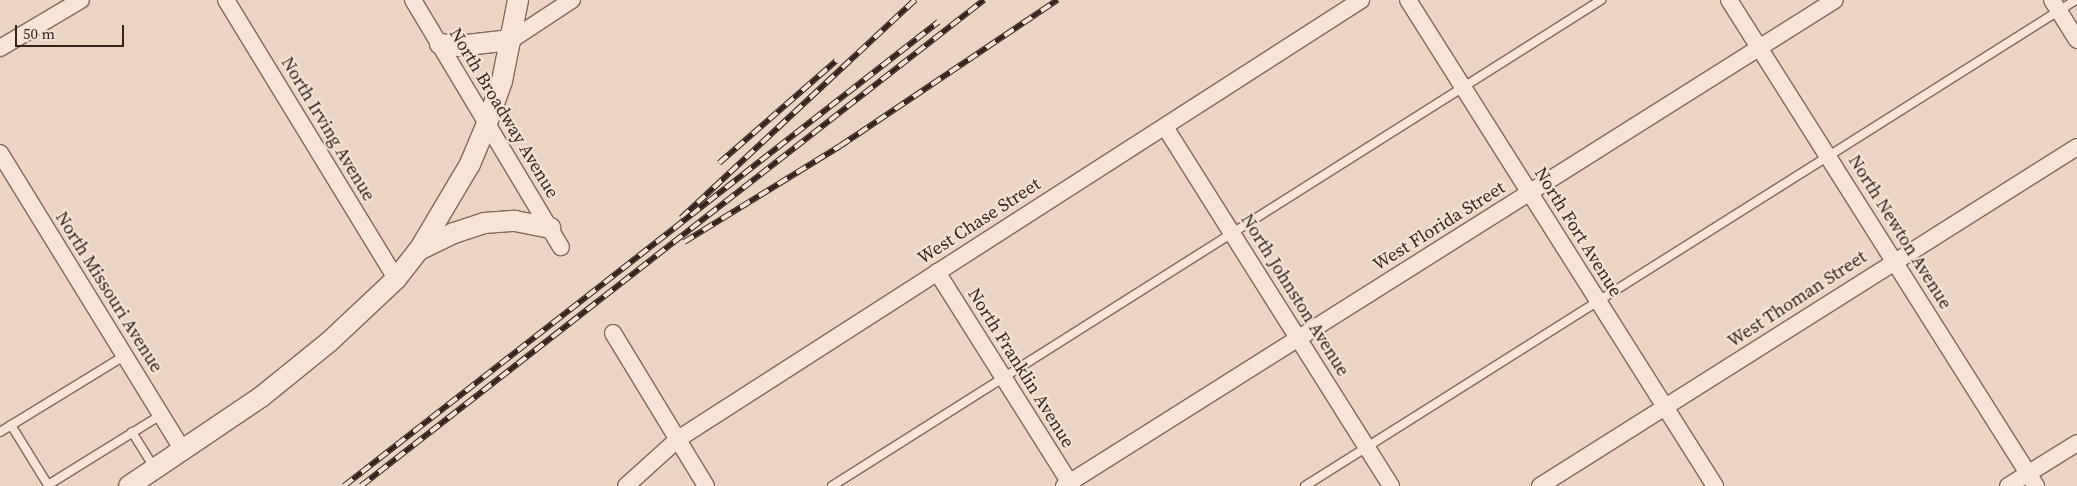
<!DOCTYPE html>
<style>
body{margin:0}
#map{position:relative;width:2077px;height:486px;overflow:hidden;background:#ecd4c3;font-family:"Source Serif 4",serif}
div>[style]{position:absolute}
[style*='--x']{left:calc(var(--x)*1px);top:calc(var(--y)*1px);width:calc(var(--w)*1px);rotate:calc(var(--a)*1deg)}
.roads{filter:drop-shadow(1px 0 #85655b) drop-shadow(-1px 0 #85655b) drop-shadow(0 1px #85655b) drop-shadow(0 -1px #85655b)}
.service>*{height:8px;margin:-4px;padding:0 4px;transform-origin:4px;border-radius:4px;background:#f7e4d6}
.minor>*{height:16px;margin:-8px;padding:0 8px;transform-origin:8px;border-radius:8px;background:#f7e4d6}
.tertiary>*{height:20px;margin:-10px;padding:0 10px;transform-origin:10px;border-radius:10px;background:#f7e4d6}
.rail>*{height:5.5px;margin-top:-2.75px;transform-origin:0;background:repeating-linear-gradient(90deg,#f3e1d2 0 11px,#35231e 0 22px);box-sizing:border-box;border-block:1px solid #35231e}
span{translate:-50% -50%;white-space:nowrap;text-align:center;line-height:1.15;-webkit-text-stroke:4.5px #f3e1d2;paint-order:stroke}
.street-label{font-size:18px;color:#35231e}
.scale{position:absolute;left:15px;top:25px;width:109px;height:22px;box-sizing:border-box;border:2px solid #35231e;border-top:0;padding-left:6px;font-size:15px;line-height:18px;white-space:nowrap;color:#35231e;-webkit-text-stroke:4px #f3e1d2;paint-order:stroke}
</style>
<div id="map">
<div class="roads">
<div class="service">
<i style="--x:11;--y:425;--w:70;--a:58.3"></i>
<i style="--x:48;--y:485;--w:133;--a:-31.8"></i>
<i style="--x:0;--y:432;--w:145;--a:-31.5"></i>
<i style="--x:132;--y:432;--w:44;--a:58.1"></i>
<i style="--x:832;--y:486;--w:910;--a:-32.29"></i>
<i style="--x:1305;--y:486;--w:911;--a:-32.23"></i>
</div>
<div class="minor">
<i style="--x:226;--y:0;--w:327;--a:58.6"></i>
<i style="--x:413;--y:0;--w:288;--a:59.1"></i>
<i style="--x:1408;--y:0;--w:575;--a:57.72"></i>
<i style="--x:1729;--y:0;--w:575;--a:57.72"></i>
<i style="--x:2052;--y:0;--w:47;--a:58"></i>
<i style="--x:511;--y:40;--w:73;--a:-33.3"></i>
<i style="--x:0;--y:48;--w:94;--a:-30.7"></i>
<i style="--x:1165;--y:127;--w:424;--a:57.8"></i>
<i style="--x:0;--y:153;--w:350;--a:58.4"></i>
<i style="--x:937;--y:272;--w:253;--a:57.8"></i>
<i style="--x:613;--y:333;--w:179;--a:58.7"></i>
<i style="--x:626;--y:486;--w:70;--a:-42.1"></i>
<i style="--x:678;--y:439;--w:812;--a:-32.73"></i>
<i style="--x:1064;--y:486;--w:911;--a:-32.23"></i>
<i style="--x:1540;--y:486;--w:635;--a:-32.26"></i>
<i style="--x:2008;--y:486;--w:81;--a:-31.9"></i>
</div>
<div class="tertiary">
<i style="--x:440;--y:44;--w:18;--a:6"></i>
<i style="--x:458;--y:46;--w:53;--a:-6.5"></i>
<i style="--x:421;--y:249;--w:37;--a:-26"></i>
<i style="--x:454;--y:233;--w:32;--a:-18"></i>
<i style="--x:484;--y:223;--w:31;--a:-4"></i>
<i style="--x:515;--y:221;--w:36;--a:11"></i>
<i style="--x:129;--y:486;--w:159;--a:-34"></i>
<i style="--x:261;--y:397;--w:87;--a:-39"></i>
<i style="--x:329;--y:342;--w:92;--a:-43.2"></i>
<i style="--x:396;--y:279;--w:37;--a:-52"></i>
<i style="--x:419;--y:250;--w:100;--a:-59.3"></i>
<i style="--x:470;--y:164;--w:41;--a:-67.2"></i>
<i style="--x:486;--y:126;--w:48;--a:-70.4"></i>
<i style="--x:502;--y:81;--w:83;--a:-78.8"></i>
</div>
</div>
<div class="rail">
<i style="--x:719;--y:163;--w:155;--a:-41.1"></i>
<i style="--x:681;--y:218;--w:320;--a:-43"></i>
<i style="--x:684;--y:242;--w:183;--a:-31.6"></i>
<i style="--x:840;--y:146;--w:262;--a:-33.9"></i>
<i style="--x:344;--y:486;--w:754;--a:-37.99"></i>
<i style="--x:361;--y:486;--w:790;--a:-37.96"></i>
</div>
<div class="street-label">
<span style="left:504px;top:113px;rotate:59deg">North Broadway Avenue</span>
<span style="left:328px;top:129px;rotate:59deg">North Irving Avenue</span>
<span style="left:979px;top:221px;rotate:-33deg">West Chase Street</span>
<span style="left:1439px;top:226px;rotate:-32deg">West Florida Street</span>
<span style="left:1578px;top:232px;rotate:58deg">North Fort Avenue</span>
<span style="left:1900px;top:232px;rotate:58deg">North Newton Avenue</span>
<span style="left:109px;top:292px;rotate:58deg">North Missouri Avenue</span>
<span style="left:1295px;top:295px;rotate:58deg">North Johnston Avenue</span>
<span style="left:1797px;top:299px;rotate:-33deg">West Thoman Street</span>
<span style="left:1021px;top:368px;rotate:58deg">North Franklin Avenue</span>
</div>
<div class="scale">50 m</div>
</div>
